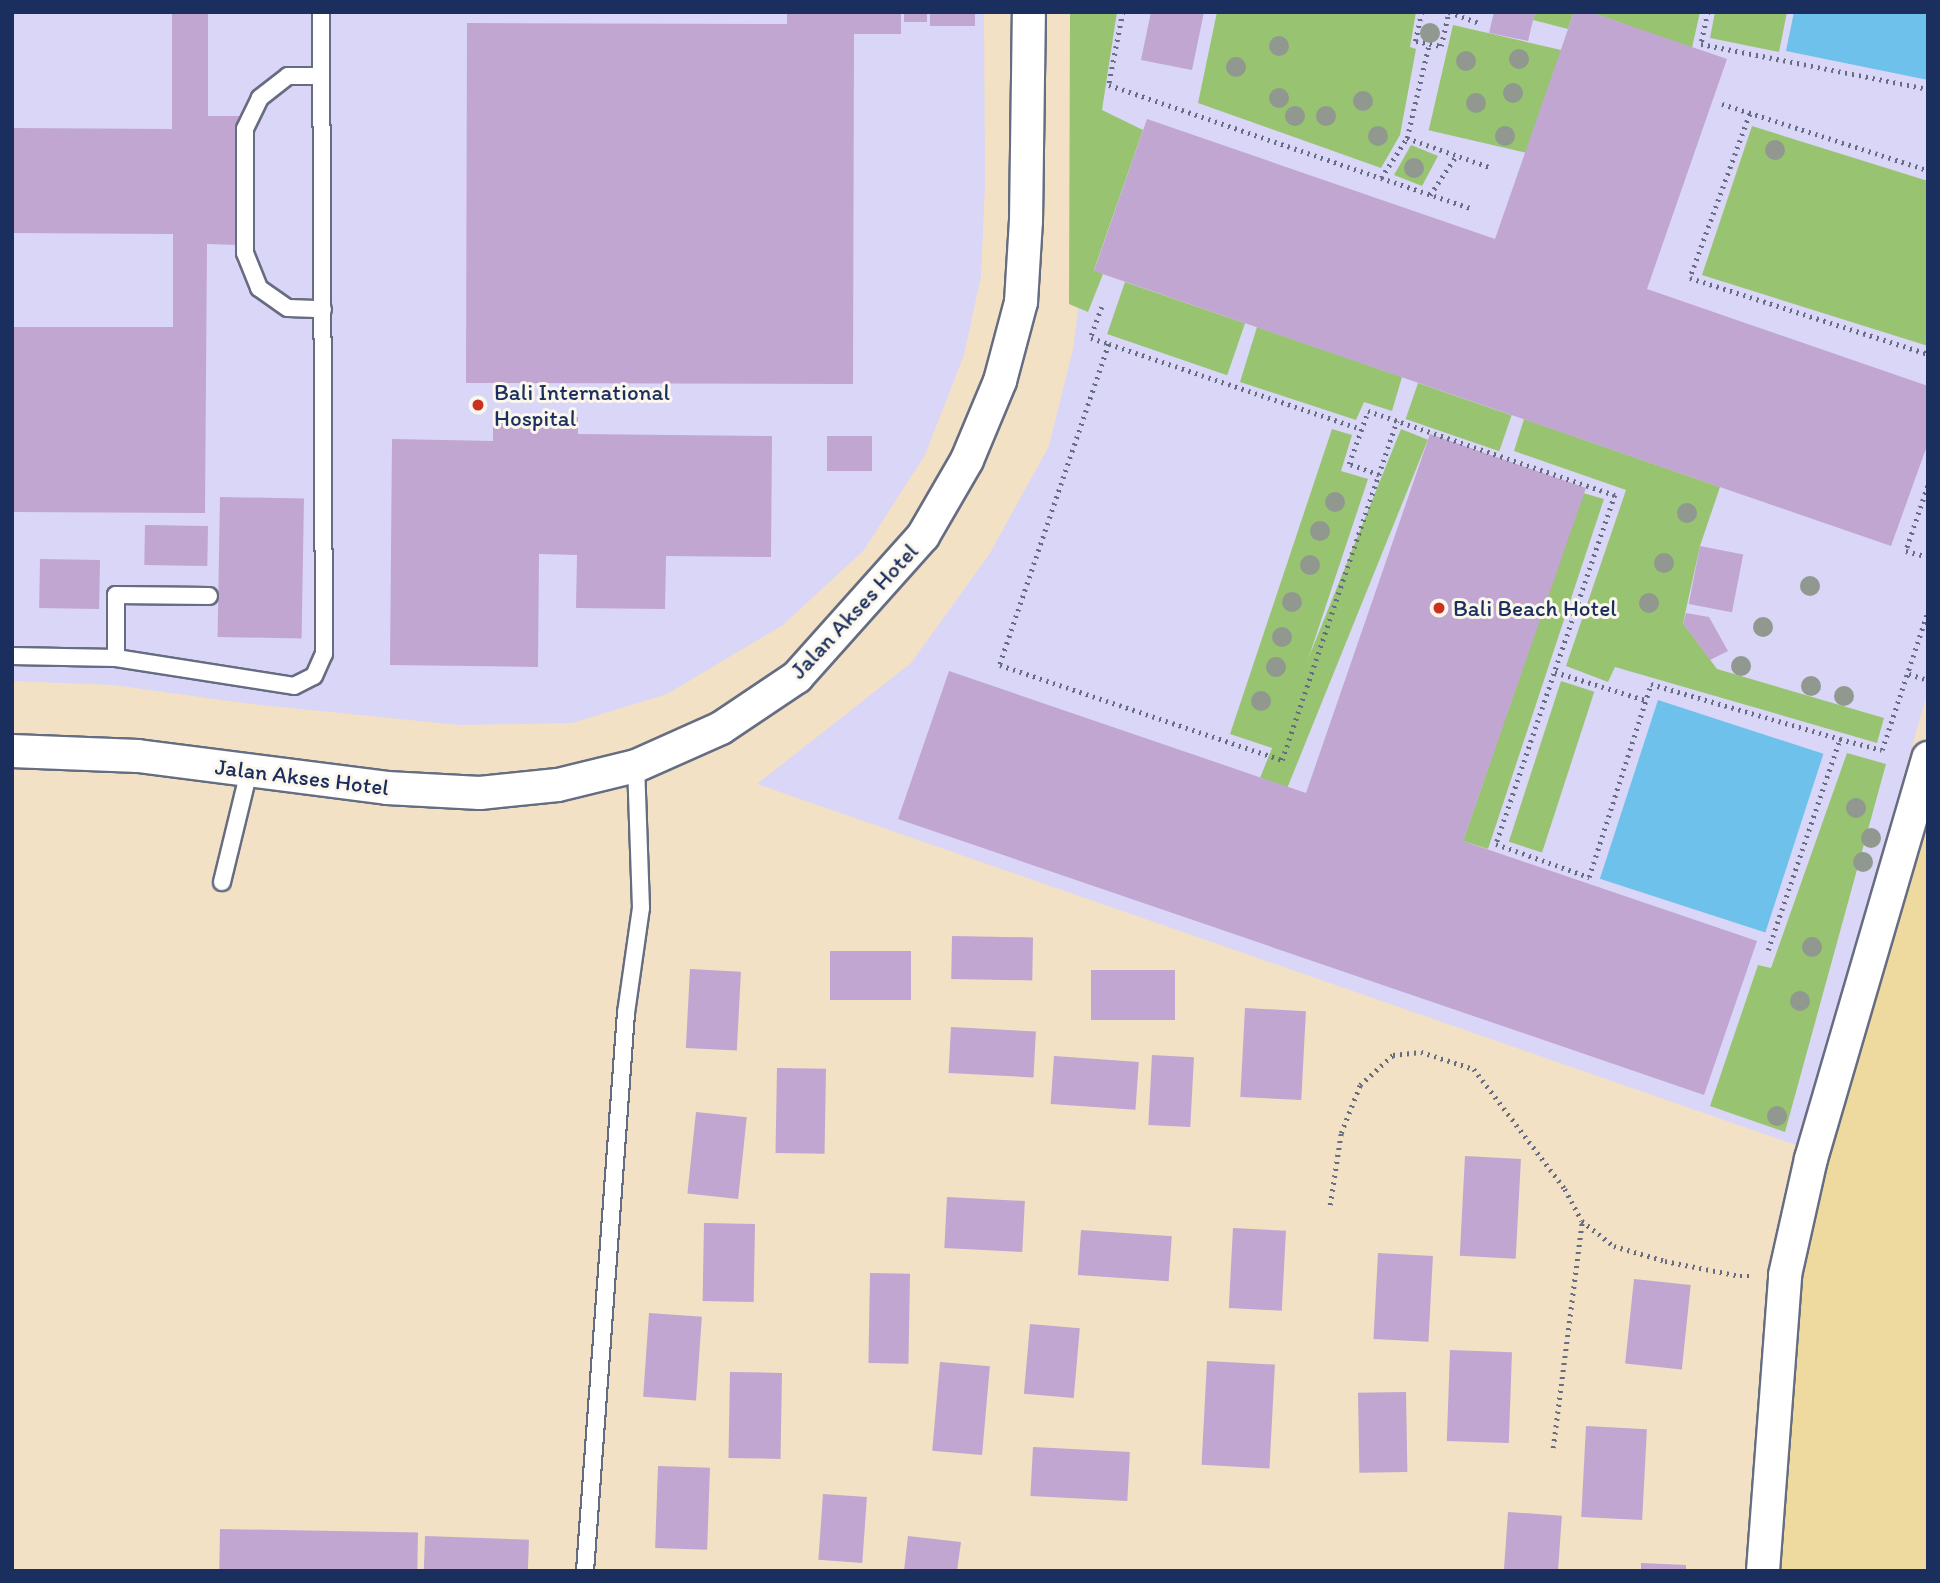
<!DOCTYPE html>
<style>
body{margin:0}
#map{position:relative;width:1940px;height:1583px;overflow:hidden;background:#f2e1c4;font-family:Itim,sans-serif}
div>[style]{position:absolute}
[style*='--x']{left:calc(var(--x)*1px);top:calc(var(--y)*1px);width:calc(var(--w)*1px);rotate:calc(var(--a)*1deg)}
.built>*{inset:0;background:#dad6f7}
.green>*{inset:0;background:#98c471;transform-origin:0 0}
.sand>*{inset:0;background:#eeda9e}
.water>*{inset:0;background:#6ec1ea;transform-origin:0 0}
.building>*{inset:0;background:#c0a6d0;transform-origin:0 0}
.path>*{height:4.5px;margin-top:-2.25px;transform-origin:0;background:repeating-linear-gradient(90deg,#666d82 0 2px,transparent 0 7px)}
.roads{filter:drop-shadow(2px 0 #666d82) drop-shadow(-2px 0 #666d82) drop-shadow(0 2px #666d82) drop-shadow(0 -2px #666d82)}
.lane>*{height:16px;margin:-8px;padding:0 8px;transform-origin:8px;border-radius:8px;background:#fff}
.street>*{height:32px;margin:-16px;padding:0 16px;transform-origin:16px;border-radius:16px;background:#fff}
.trees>*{width:20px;height:20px;margin:-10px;border-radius:50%;background:#90988f}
.dots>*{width:19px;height:19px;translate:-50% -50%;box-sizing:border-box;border:4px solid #fbf7ec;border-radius:50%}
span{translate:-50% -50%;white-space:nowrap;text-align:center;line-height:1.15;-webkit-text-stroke:6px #fbf7ec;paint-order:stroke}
.poi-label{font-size:23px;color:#1b2f5e}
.left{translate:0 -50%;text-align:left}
.street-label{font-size:23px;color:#1b2f5e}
.frame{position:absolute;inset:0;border:14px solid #1b2f5e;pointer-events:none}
</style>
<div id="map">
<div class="built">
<i style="clip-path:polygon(12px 12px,984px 12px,985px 185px,981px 276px,964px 355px,925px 455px,864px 550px,783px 625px,667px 694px,572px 723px,459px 725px,251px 704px,113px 685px,12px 681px)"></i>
<i style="clip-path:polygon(1099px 12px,1928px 12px,1928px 690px,1799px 1146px,757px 784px,911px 663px,990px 553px,1049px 446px,1073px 349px,1088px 237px)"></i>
</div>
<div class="green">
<i style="clip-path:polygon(1070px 12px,1117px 12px,1102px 110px,1143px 130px,1094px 270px,1103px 274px,1088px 312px,1069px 304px)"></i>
<i style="clip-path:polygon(1217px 12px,1416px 12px,1410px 47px,1416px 49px,1400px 135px,1381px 168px,1198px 103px)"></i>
<i style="clip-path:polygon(1535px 12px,1574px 12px,1568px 29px,1533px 20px)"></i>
<i style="clip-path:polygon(1590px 12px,1700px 12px,1692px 48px)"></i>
<i style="clip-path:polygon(1715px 12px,1787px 12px,1779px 52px,1710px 38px)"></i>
<i style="left:1453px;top:25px;width:111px;height:108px;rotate:13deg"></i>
<i style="clip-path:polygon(1752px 126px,1928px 181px,1928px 346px,1702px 275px)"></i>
<i style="clip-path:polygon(1411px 145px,1438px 156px,1422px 186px,1394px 175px)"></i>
<i style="left:1125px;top:282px;width:127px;height:55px;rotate:19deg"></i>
<i style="clip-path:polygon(1257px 327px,1402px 377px,1392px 411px,1364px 402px,1356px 420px,1240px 382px)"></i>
<i style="left:1418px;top:383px;width:99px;height:38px;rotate:19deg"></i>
<i style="clip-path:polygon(1524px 419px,1720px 487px,1700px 546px,1683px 623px,1717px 669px,1884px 718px,1877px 743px,1615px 667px,1608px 682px,1566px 666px,1626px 490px,1514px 451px)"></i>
<i style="clip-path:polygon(1332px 429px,1352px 435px,1341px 471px,1368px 479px,1278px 750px,1230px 734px)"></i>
<i style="left:1401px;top:429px;width:29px;height:376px;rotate:22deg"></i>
<i style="clip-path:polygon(1583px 493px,1604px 499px,1488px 849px,1463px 841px)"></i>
<i style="left:1561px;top:681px;width:35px;height:169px;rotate:18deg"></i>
<i style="clip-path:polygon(1847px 753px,1886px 764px,1785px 1132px,1710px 1106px,1758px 965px,1771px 968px)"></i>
</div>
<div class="sand">
<i style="clip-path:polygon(1928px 758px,1928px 1571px,1763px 1571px,1785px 1275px)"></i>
</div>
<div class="water">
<i style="clip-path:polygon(1794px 12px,1928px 12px,1928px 80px,1786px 51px)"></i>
<i style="left:1658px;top:700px;width:174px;height:188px;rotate:18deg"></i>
</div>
<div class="building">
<i style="clip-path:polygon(172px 12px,208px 12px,208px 116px,239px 116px,238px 245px,207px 244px,205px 513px,12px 512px,12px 327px,173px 327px,173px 234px,12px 233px,12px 128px,172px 129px)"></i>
<i style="clip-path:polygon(787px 12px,901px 12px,901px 34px,854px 34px,853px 384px,466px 383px,467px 23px,787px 24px)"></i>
<i style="left:904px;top:12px;width:23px;height:10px"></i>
<i style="left:930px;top:12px;width:45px;height:14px"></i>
<i style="clip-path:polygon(1151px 12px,1204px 12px,1192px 70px,1141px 60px)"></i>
<i style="clip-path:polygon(1494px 12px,1535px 12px,1528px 41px,1489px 33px)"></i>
<i style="clip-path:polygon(1574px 12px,1590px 12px,1727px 59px,1647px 289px,1928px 386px,1928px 443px,1891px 546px,1094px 271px,1147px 119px,1495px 239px)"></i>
<i style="clip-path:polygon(493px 416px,578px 417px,578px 434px,772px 436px,771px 557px,666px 556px,665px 609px,576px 608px,577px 555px,539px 554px,538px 667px,390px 665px,392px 439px,493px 441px)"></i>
<i style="clip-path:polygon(1430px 434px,1586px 488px,1463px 841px,1757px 941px,1704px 1095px,898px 819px,949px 671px,1306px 793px)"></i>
<i style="left:827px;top:436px;width:45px;height:35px"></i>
<i style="left:220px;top:497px;width:84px;height:140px;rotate:1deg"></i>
<i style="left:145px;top:525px;width:63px;height:40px;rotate:1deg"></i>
<i style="left:1700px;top:546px;width:44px;height:59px;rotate:11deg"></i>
<i style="left:40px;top:559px;width:60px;height:49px;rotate:1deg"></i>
<i style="clip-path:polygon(1686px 613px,1709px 617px,1728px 651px,1710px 660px,1683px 623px)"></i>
<i style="left:952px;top:936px;width:81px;height:43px;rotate:1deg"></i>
<i style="left:830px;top:951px;width:81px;height:49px"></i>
<i style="left:690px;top:969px;width:51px;height:79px;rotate:3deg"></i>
<i style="left:1091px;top:970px;width:84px;height:50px"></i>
<i style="left:1245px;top:1008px;width:61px;height:89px;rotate:3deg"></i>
<i style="left:951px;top:1027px;width:85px;height:46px;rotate:3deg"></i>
<i style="left:1152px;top:1055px;width:42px;height:70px;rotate:3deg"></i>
<i style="left:1054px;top:1056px;width:85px;height:48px;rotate:4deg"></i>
<i style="left:777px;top:1068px;width:49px;height:85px;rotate:1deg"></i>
<i style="left:696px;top:1112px;width:51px;height:82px;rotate:6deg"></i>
<i style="left:1465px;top:1156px;width:56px;height:100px;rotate:3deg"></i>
<i style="left:947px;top:1197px;width:78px;height:51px;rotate:3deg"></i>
<i style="left:704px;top:1223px;width:51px;height:78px;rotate:1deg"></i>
<i style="left:1233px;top:1228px;width:53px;height:80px;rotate:3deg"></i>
<i style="left:1081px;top:1230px;width:91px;height:45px;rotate:4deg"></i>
<i style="left:1378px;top:1253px;width:55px;height:86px;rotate:3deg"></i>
<i style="left:870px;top:1273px;width:40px;height:90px;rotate:1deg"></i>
<i style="left:1634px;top:1279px;width:57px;height:85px;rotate:6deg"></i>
<i style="left:649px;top:1313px;width:53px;height:84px;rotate:4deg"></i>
<i style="left:1030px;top:1324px;width:50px;height:70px;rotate:5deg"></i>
<i style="left:1450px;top:1350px;width:62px;height:91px;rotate:2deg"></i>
<i style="left:1207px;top:1361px;width:68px;height:104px;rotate:3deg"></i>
<i style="left:940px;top:1362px;width:50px;height:89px;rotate:5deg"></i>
<i style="left:730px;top:1372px;width:52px;height:86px;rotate:1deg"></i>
<i style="left:1406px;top:1392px;width:80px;height:48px;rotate:89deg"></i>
<i style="left:1586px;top:1426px;width:61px;height:91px;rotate:3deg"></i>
<i style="left:1033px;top:1447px;width:97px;height:49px;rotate:3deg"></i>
<i style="left:658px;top:1466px;width:52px;height:82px;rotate:2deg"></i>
<i style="left:823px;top:1494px;width:44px;height:66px;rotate:4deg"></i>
<i style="left:1508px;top:1512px;width:54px;height:59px;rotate:4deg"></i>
<i style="left:220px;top:1529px;width:198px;height:42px;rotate:1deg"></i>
<i style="left:425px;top:1536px;width:104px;height:35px;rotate:2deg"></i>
<i style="clip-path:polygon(908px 1536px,961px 1542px,957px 1571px,904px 1571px)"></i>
<i style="clip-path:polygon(1641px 1563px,1686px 1565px,1686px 1571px,1641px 1571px)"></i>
</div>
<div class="path">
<i style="--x:1123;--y:12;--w:74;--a:100.9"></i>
<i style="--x:1109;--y:85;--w:287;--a:18.9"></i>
<i style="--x:1381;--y:178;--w:48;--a:-57"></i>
<i style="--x:1407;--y:138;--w:97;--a:-76.8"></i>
<i style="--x:1422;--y:12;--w:30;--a:102"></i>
<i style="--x:1416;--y:41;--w:25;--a:11"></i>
<i style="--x:1441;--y:46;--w:35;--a:-77"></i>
<i style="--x:1449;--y:12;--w:32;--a:20"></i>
<i style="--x:1708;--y:12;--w:33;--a:102"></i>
<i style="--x:1701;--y:44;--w:231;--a:11.2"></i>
<i style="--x:1722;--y:104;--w:216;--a:17.8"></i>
<i style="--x:1750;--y:114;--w:175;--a:110.1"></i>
<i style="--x:1690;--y:278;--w:250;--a:17.7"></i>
<i style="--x:1407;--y:138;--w:90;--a:19.4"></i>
<i style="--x:1381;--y:178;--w:97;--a:18.6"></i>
<i style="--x:1430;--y:195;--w:47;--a:-56.3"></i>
<i style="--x:1102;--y:307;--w:33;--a:110"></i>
<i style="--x:1091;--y:338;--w:19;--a:18"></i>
<i style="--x:1109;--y:344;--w:339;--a:108.8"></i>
<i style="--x:1000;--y:665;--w:298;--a:18.6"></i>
<i style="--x:1282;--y:760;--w:358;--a:-71.3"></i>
<i style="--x:1109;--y:344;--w:266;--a:18.6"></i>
<i style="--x:1379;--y:475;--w:32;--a:-160"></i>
<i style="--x:1349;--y:464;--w:56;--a:-70.3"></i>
<i style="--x:1368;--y:411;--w:261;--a:18.8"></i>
<i style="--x:1615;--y:495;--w:369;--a:108.8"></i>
<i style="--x:1496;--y:844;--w:99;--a:19.5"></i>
<i style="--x:1589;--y:877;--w:203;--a:-72.2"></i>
<i style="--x:1651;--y:684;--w:197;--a:16.2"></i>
<i style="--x:1928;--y:486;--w:69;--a:108.7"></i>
<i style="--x:1906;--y:551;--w:23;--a:15"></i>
<i style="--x:1555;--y:672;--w:94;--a:17.3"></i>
<i style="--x:1909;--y:674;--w:20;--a:18"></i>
<i style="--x:1768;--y:950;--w:223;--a:-71.2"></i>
<i style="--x:1840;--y:739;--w:43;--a:14.7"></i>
<i style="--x:1882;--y:750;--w:146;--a:-71.7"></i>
<i style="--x:1330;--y:1205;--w:73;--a:-81.3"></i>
<i style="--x:1341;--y:1133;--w:52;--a:-68.4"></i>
<i style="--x:1360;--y:1085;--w:45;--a:-42.3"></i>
<i style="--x:1393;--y:1055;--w:28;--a:-6"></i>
<i style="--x:1421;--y:1052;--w:56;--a:17.8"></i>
<i style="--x:1474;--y:1069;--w:151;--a:52.8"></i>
<i style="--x:1565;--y:1189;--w:36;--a:62"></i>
<i style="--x:1582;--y:1221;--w:41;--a:38"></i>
<i style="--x:1614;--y:1246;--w:53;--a:16.4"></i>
<i style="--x:1665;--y:1261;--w:76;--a:11.3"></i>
<i style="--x:1740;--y:1276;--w:13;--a:0"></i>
<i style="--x:1553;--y:1448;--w:229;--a:-82.7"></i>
</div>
<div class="roads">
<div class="lane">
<i style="--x:321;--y:76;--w:33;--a:180"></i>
<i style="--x:288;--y:76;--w:36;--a:142"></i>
<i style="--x:260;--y:98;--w:34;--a:116"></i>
<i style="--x:245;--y:129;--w:124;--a:90"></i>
<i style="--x:245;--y:253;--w:38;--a:68"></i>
<i style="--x:259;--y:288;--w:35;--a:35"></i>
<i style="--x:288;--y:308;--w:35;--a:2"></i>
<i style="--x:12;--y:656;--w:104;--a:1.1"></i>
<i style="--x:116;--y:658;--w:180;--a:8.9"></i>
<i style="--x:294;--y:686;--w:22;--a:-27"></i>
<i style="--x:314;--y:676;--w:24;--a:-66"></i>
<i style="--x:324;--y:654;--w:642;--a:-90.27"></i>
<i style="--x:116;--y:658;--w:63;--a:-90"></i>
<i style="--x:116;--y:595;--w:93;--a:0.6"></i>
<i style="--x:222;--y:882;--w:114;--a:-76.3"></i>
<i style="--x:585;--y:1571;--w:560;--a:-85.8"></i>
<i style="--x:626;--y:1013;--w:106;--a:-81.9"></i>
<i style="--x:641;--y:908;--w:142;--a:-92"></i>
</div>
<div class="street">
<i style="--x:12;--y:751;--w:126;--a:2.3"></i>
<i style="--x:138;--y:756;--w:251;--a:7.3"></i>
<i style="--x:387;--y:788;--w:93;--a:3.1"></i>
<i style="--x:480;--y:793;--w:78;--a:-5.9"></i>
<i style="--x:558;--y:785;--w:80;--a:-13.7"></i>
<i style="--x:636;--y:766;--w:93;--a:-24.1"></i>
<i style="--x:721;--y:728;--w:92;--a:-33.9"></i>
<i style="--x:797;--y:677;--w:189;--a:-48.2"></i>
<i style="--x:923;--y:536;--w:88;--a:-59.9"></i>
<i style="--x:967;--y:460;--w:86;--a:-67.3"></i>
<i style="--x:1000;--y:381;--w:82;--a:-75.1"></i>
<i style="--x:1021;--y:302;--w:81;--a:-86.5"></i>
<i style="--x:1026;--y:221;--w:209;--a:-89.2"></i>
<i style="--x:1763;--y:1571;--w:297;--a:-85.7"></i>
<i style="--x:1785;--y:1275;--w:119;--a:-77.4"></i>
<i style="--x:1811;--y:1159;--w:418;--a:-73.7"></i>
</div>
</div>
<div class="trees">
<i style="left:1430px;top:33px"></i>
<i style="left:1279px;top:46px"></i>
<i style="left:1519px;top:59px"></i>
<i style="left:1466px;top:61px"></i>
<i style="left:1236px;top:67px"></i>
<i style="left:1513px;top:93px"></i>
<i style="left:1279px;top:98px"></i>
<i style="left:1363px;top:101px"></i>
<i style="left:1476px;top:103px"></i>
<i style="left:1295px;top:116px"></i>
<i style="left:1326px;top:116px"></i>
<i style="left:1378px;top:136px"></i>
<i style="left:1505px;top:136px"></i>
<i style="left:1775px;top:150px"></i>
<i style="left:1414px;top:168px"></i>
<i style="left:1335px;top:502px"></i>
<i style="left:1687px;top:513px"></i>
<i style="left:1320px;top:531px"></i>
<i style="left:1664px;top:563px"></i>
<i style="left:1310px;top:565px"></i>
<i style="left:1810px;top:586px"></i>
<i style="left:1292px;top:602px"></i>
<i style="left:1649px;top:603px"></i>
<i style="left:1763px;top:627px"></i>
<i style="left:1282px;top:637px"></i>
<i style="left:1741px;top:666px"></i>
<i style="left:1276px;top:667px"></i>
<i style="left:1811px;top:686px"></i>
<i style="left:1844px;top:696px"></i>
<i style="left:1261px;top:701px"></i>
<i style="left:1856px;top:808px"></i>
<i style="left:1871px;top:838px"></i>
<i style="left:1863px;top:862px"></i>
<i style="left:1812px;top:947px"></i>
<i style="left:1800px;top:1001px"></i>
<i style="left:1777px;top:1116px"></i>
</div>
<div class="dots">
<i style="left:478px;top:405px;background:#c8321e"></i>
<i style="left:1439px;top:608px;background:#c8321e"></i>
</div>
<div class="poi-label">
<span class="left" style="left:494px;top:405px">Bali International<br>Hospital</span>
<span class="left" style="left:1453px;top:608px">Bali Beach Hotel</span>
</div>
<div class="street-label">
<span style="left:854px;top:611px;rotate:-47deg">Jalan Akses Hotel</span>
<span style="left:302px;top:777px;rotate:7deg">Jalan Akses Hotel</span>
</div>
<div class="frame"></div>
</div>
